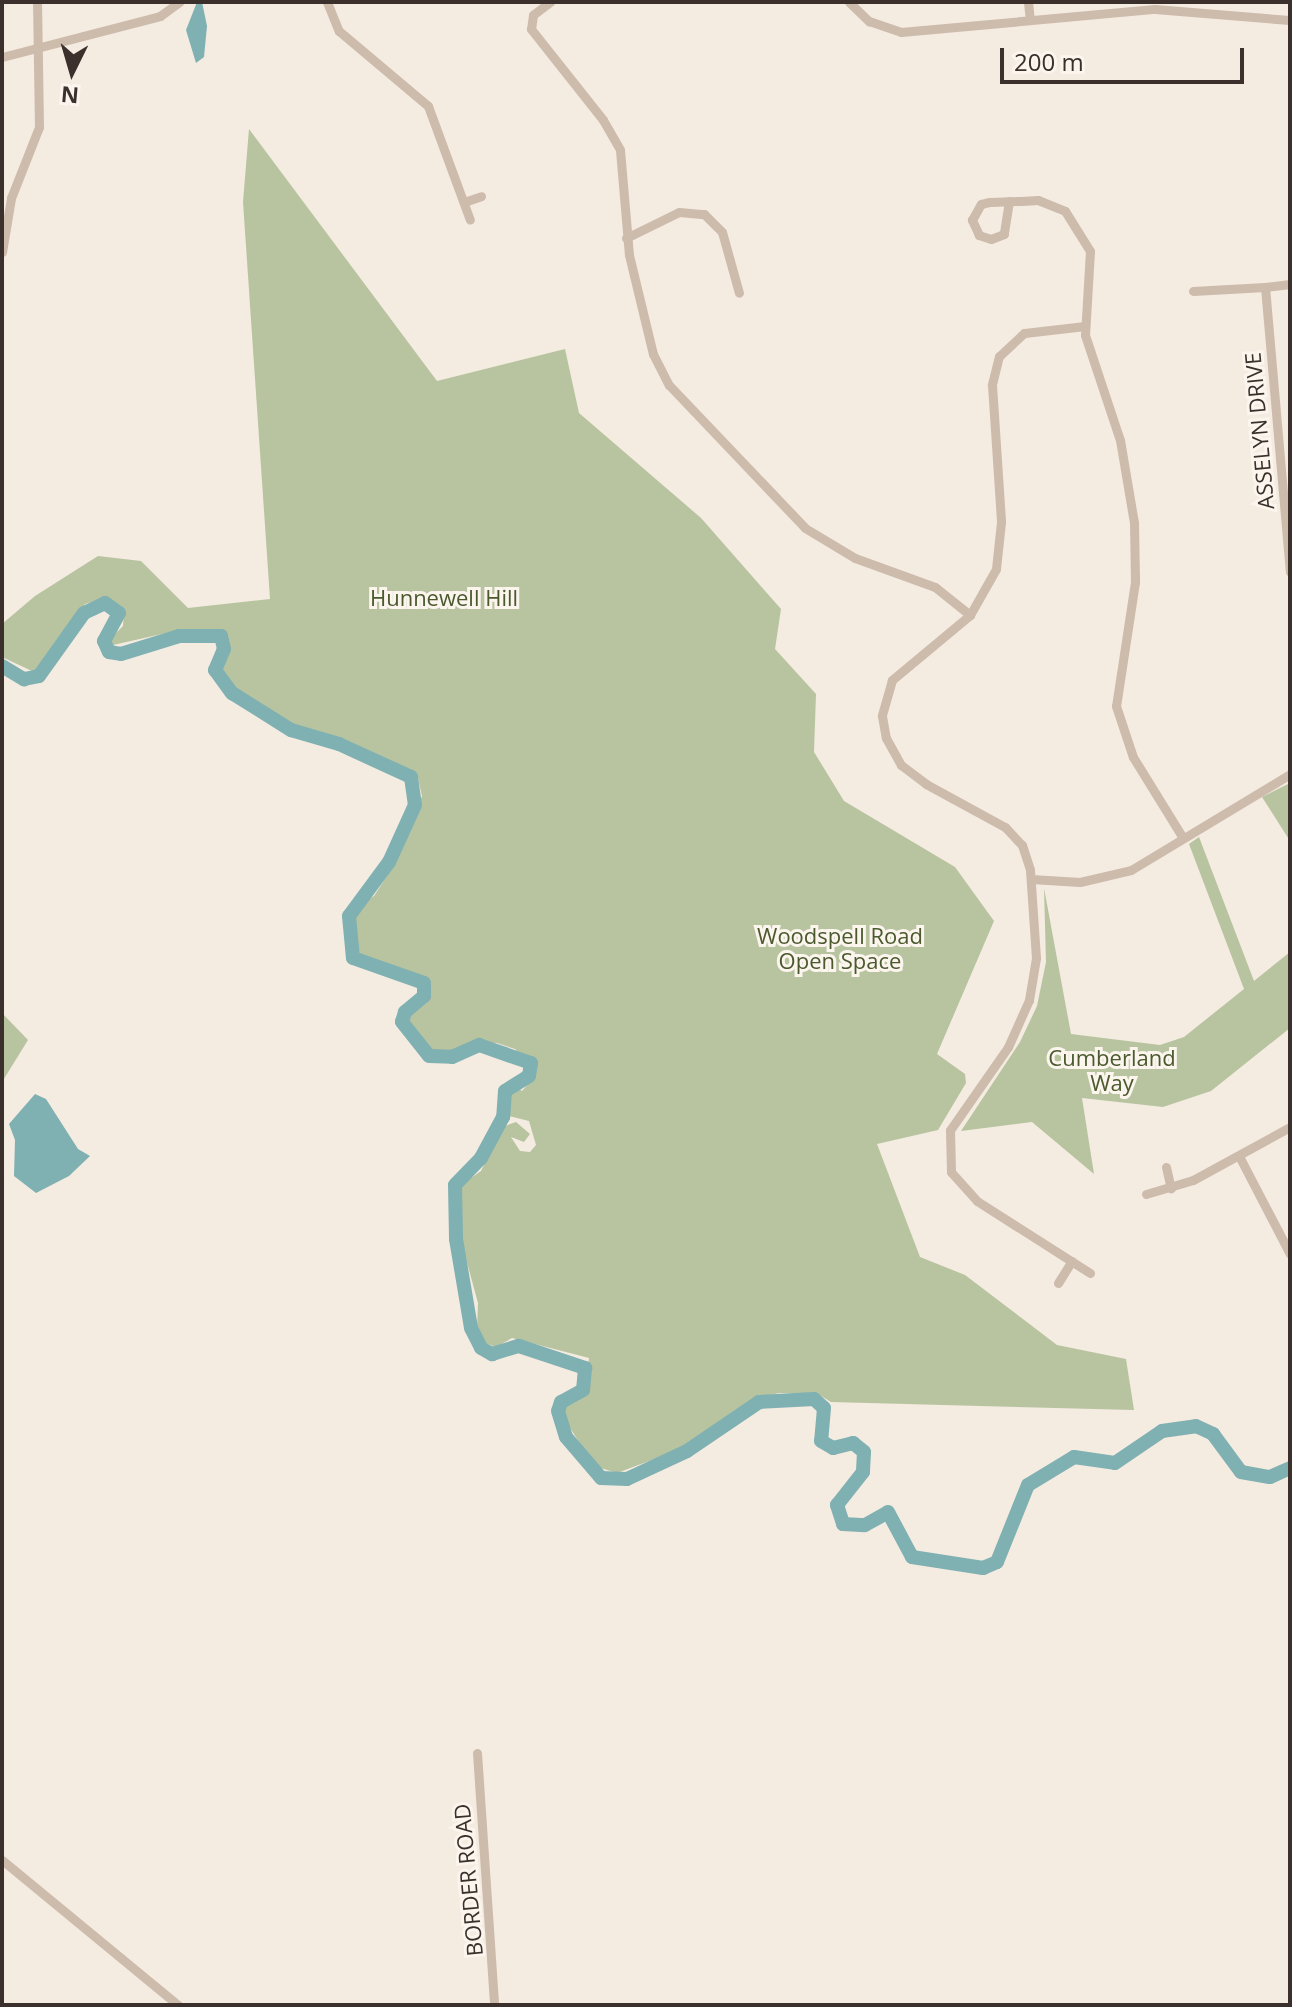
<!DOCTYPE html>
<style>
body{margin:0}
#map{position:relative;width:1292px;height:2007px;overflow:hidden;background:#f4ebe1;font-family:"Open Sans",sans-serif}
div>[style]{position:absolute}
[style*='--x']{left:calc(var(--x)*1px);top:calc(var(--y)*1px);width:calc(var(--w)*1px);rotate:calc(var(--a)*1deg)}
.green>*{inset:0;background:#b8c4a0}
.water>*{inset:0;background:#7fb0b2}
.river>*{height:14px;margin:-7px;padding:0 7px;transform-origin:7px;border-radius:7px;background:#7fb0b2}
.street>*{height:9px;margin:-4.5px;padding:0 4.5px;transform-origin:4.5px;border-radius:4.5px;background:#cdbbac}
span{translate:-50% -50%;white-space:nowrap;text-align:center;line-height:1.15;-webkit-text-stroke:6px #fbf5ee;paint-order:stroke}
.street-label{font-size:22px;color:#3b302b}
.park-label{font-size:22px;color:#4a5a2e}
.frame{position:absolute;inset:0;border:4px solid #3b302b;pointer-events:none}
.north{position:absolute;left:32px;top:32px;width:80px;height:80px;-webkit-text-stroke:6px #fbf5ee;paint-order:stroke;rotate:185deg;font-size:22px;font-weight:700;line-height:32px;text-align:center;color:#3b302b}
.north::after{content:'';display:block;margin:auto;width:28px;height:36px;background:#3b302b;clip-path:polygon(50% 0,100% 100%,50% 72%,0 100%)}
.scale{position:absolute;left:1000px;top:48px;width:244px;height:36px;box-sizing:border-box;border:4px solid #3b302b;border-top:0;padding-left:10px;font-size:24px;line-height:28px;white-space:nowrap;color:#3b302b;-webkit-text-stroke:6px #fbf5ee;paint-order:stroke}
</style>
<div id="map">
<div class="green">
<i style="clip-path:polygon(249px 129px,437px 381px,565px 349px,579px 413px,701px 518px,781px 609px,775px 649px,816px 694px,814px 752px,844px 801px,955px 867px,994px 921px,937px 1054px,965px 1074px,966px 1083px,938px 1130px,877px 1144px,920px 1257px,965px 1275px,1057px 1345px,1126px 1359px,1134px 1410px,831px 1402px,818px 1394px,779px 1393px,757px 1398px,681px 1449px,617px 1473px,594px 1466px,562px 1415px,568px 1403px,584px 1394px,589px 1358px,512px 1338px,496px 1347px,485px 1343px,477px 1330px,478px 1303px,459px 1233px,457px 1188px,481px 1171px,502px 1127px,516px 1122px,530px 1134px,524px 1142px,511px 1137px,520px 1151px,530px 1152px,536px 1145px,529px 1121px,509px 1116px,505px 1097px,515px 1085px,522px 1091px,529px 1083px,532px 1066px,515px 1049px,497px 1043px,472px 1042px,443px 1056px,427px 1051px,423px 1039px,407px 1024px,409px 1015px,424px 999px,422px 982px,355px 956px,355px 907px,374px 896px,393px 867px,422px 796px,417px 774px,277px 718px,232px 688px,219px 676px,226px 655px,224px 644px,209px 631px,184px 629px,113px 645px,109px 640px,123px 626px,124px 610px,108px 597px,85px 604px,34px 672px,2px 657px,2px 624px,35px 596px,98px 556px,141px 561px,188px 608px,270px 599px,243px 202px)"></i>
<i style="clip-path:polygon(1290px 783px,1290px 841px,1262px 797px)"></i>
<i style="clip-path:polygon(1199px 837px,1254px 981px,1290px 952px,1290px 1028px,1211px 1091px,1163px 1107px,1082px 1098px,1094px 1174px,1032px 1122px,961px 1131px,1020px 1042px,1037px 1006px,1046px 962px,1044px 888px,1071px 1034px,1160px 1045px,1184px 1037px,1244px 989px,1189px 844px)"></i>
<i style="clip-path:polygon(2px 1013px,28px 1040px,2px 1082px)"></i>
</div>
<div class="water">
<i style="clip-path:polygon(197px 2px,202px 2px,207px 26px,204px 57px,196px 63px,186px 30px)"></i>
<i style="clip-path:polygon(35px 1094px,46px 1099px,78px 1149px,90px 1156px,69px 1176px,36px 1193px,14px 1176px,15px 1140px,9px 1124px)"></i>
</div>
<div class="river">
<i style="--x:2;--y:666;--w:26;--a:31"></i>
<i style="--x:24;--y:679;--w:15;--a:-11"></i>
<i style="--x:39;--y:676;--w:77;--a:-54.5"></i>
<i style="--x:84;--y:613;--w:23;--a:-25"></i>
<i style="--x:105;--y:603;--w:17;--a:36"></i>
<i style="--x:119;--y:613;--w:32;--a:118"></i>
<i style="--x:104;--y:641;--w:12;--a:66"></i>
<i style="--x:109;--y:652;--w:12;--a:9"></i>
<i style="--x:121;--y:654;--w:61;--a:-17.2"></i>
<i style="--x:179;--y:636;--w:42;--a:0"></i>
<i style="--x:221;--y:636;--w:13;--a:77"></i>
<i style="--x:224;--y:649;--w:23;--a:113"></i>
<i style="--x:215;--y:670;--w:29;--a:54"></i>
<i style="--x:232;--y:693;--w:70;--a:32.1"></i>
<i style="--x:291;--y:730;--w:50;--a:16.3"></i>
<i style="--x:339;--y:744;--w:79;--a:24.6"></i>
<i style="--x:411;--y:777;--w:28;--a:82"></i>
<i style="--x:415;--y:805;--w:63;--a:114.5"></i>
<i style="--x:389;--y:862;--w:67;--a:126.5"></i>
<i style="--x:349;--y:916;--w:42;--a:84.6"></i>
<i style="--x:353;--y:958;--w:75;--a:19.4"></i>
<i style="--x:424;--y:983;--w:13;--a:90"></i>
<i style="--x:424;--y:996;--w:25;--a:140"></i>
<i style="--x:405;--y:1012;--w:10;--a:107"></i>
<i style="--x:402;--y:1022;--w:43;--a:51.5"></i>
<i style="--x:429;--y:1056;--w:23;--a:2"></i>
<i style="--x:452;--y:1057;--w:30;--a:-24"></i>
<i style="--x:479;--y:1045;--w:55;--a:19.1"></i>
<i style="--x:531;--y:1063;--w:13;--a:99"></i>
<i style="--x:529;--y:1076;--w:28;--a:148"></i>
<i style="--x:505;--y:1091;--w:26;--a:94"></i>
<i style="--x:503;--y:1117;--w:47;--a:118.2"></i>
<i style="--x:481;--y:1158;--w:37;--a:134"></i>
<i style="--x:455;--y:1185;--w:54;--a:88.9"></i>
<i style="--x:456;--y:1239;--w:90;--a:80.4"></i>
<i style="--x:471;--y:1328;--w:22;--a:63"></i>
<i style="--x:481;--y:1348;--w:13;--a:29"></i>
<i style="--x:492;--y:1354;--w:28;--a:-17"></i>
<i style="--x:519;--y:1346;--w:70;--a:18.4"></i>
<i style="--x:585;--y:1368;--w:22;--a:95"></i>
<i style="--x:583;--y:1390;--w:25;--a:151"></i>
<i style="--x:561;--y:1402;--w:9;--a:108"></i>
<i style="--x:558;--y:1411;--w:27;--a:73"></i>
<i style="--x:566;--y:1437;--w:54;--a:49.5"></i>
<i style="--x:601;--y:1478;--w:26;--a:2"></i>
<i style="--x:627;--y:1479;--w:66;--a:-25"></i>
<i style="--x:687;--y:1451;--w:87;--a:-34.2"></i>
<i style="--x:759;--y:1402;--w:55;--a:-3.1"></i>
<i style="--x:814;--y:1399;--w:13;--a:42"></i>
<i style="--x:824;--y:1408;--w:33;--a:95"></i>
<i style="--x:821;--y:1441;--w:14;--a:30"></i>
<i style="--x:833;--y:1448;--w:21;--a:-14"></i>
<i style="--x:853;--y:1443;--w:14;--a:39"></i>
<i style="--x:864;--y:1452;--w:20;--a:93"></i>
<i style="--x:863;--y:1472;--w:42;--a:128.2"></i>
<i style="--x:837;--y:1505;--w:20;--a:72"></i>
<i style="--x:843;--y:1524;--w:22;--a:3"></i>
<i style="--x:865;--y:1525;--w:26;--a:-29"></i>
<i style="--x:888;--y:1512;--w:51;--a:61.9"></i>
<i style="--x:912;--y:1557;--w:72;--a:8.8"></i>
<i style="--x:983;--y:1568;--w:15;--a:-23"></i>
<i style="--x:997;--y:1562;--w:83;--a:-68.1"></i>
<i style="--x:1028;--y:1485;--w:54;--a:-31.3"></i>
<i style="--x:1074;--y:1457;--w:41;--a:8.3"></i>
<i style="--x:1115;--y:1463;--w:57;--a:-34.2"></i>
<i style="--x:1162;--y:1431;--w:34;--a:-8"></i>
<i style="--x:1196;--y:1426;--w:19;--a:25"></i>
<i style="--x:1213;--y:1434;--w:47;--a:53.6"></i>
<i style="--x:1241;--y:1472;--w:29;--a:10"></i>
<i style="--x:1270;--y:1477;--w:22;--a:-24"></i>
</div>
<div class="street">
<i style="--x:327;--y:2;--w:31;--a:68"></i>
<i style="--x:339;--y:31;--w:116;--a:40.1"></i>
<i style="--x:428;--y:106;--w:121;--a:69.8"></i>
<i style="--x:550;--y:2;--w:21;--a:143"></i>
<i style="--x:533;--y:15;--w:14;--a:98"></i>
<i style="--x:531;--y:29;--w:116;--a:51.6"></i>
<i style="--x:603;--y:120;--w:34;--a:60"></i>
<i style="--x:620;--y:150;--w:105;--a:85.1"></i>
<i style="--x:629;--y:255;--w:102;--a:76.4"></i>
<i style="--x:653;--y:354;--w:35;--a:63"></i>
<i style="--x:669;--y:385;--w:197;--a:46.4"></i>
<i style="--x:805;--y:528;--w:58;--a:31"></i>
<i style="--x:855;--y:558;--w:85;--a:19.9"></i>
<i style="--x:935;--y:587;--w:45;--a:38.7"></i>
<i style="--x:849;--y:2;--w:28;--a:44"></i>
<i style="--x:869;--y:21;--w:34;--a:19"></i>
<i style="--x:901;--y:32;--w:255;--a:-5.2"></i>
<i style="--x:1155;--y:9;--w:135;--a:4.7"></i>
<i style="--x:1028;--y:2;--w:18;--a:84"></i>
<i style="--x:2;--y:57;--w:163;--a:-14.5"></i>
<i style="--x:160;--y:16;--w:24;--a:-36"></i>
<i style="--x:1009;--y:201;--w:33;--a:99"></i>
<i style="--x:1004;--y:234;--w:14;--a:159"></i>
<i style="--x:991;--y:239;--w:13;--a:-162"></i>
<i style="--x:979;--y:235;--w:17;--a:-115"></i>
<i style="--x:972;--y:220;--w:18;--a:-61"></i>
<i style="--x:981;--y:204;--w:9;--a:-13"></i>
<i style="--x:990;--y:202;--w:31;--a:-2"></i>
<i style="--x:1021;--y:201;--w:17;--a:-3"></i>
<i style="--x:1038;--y:200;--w:29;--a:22"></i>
<i style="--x:1065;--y:211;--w:47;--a:58"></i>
<i style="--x:1090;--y:251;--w:84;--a:93.4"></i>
<i style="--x:1085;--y:335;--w:111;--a:71.6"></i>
<i style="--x:1120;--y:440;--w:84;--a:80.4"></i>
<i style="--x:1134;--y:523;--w:59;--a:89"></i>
<i style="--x:1135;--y:582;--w:125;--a:98.7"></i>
<i style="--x:1116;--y:706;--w:54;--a:71.6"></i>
<i style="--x:1133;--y:757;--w:95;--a:58.3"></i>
<i style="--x:464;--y:202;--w:18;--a:-19"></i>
<i style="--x:626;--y:238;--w:59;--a:-26.1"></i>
<i style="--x:679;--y:212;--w:25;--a:5"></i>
<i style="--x:704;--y:214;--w:25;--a:45"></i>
<i style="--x:722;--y:232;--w:63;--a:74.4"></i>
<i style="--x:2;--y:252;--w:55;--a:-80.5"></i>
<i style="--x:11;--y:198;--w:76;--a:-68.5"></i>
<i style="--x:39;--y:127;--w:125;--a:-90.9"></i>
<i style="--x:1290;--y:284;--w:25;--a:173"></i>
<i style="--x:1265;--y:287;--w:286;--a:85"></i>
<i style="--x:1193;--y:291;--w:72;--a:-3.2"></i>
<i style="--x:1085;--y:326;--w:61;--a:173.5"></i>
<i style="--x:1024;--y:333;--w:34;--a:137"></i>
<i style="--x:999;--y:356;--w:30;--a:104"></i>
<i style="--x:992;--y:385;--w:137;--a:86.2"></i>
<i style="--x:1001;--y:522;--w:47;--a:96.1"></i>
<i style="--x:996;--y:569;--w:53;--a:119.5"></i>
<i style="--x:970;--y:615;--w:102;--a:140.2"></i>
<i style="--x:892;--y:680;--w:37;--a:106"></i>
<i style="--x:882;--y:716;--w:22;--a:80"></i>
<i style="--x:886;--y:738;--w:31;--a:61"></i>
<i style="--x:901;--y:765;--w:31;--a:37"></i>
<i style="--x:926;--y:784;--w:90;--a:28.6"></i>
<i style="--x:1005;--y:827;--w:25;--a:47"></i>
<i style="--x:1022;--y:845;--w:26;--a:72"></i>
<i style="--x:1030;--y:870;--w:88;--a:86.1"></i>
<i style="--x:1036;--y:958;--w:43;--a:99.5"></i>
<i style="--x:1029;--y:1000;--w:51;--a:114.1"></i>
<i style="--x:1008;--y:1047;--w:101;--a:124.9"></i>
<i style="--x:950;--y:1130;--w:42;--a:88.6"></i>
<i style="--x:951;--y:1172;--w:39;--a:48"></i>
<i style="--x:977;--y:1201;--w:134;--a:32.5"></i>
<i style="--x:1031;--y:879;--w:49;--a:3.5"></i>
<i style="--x:1080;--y:882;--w:52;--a:-13.2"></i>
<i style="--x:1131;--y:870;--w:186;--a:-31.1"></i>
<i style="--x:1239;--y:1156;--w:110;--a:62.5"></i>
<i style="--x:1166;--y:1167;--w:22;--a:77"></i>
<i style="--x:1146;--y:1194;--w:49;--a:-16.6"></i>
<i style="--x:1193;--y:1180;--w:111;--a:-28.7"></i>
<i style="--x:1058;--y:1283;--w:26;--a:-58"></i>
<i style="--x:477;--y:1753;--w:253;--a:86.1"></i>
<i style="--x:2;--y:1860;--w:228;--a:39.5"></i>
</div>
<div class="street-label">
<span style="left:1259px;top:431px;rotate:-95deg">ASSELYN DRIVE</span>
<span style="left:468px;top:1880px;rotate:-95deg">BORDER ROAD</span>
</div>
<div class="park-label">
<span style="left:444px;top:598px">Hunnewell Hill</span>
<span style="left:840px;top:948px">Woodspell Road<br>Open Space</span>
<span style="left:1112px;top:1070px">Cumberland<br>Way</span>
</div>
<div class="frame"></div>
<div class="north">N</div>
<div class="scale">200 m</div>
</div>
